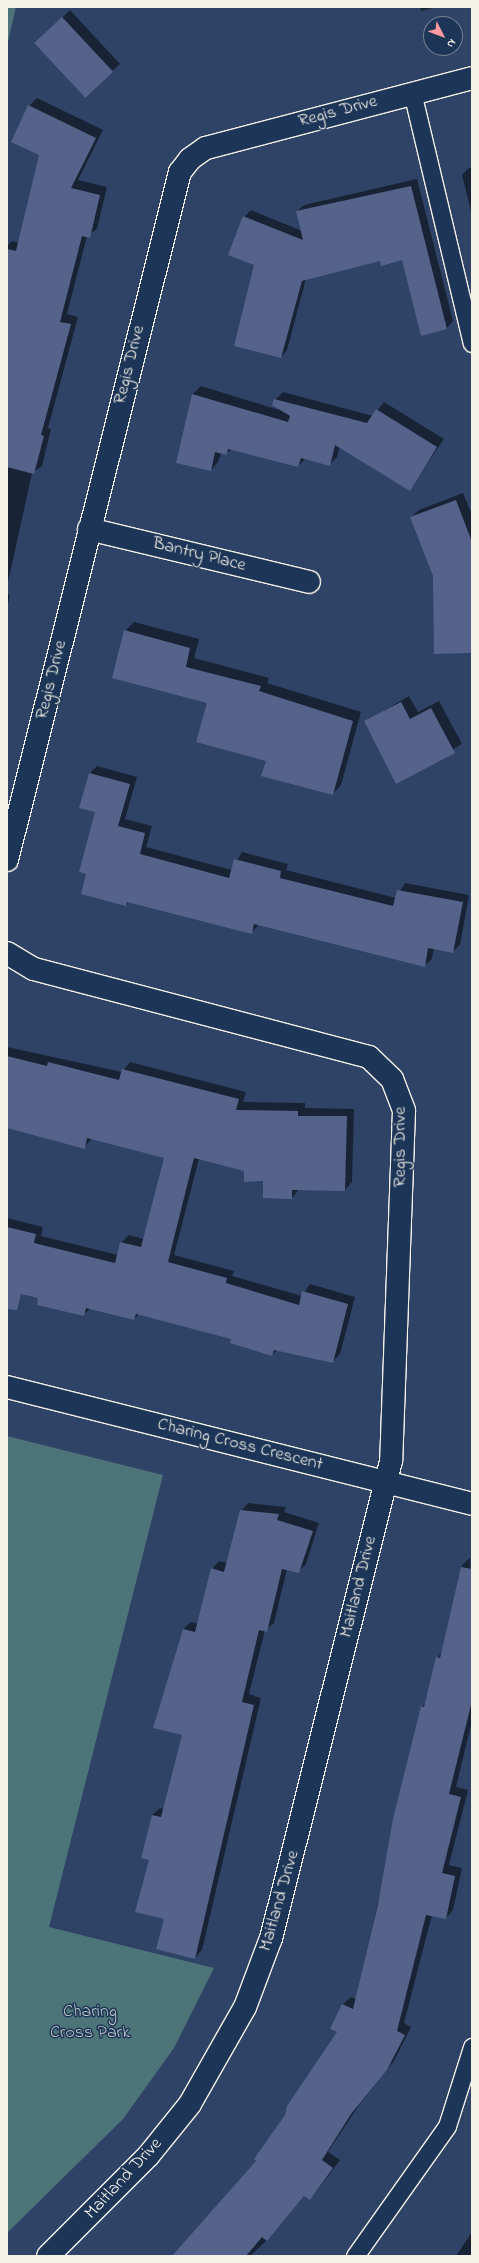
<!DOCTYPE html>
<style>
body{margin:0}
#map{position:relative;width:479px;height:2263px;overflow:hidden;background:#2e4366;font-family:"Indie Flower",sans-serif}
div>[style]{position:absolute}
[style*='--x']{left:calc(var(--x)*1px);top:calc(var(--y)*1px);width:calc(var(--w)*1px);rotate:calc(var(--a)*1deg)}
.green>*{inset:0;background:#4d7478}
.shadow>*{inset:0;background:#0007}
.building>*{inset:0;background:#55638a;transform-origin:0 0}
.roads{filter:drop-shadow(1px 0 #f4f1e8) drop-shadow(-1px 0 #f4f1e8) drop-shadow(0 1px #f4f1e8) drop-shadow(0 -1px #f4f1e8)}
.lane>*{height:17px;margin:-8.5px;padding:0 8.5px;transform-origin:8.5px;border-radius:8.5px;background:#1d3557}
.street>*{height:22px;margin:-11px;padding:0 11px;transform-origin:11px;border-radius:11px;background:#1d3557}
span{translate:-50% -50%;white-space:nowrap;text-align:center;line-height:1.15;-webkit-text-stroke:3px #1d3557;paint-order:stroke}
.street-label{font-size:18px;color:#f4f1e8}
.park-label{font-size:18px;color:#bac5c1}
.frame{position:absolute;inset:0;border:8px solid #f4f1e8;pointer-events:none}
.north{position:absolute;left:423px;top:16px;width:40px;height:40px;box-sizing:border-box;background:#1d3557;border:1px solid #738091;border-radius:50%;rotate:132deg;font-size:11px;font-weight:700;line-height:16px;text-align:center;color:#f4f1e8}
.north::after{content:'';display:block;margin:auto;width:14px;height:18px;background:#ff9aa2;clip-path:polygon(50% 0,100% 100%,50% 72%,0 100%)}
</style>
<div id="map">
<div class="green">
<i style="clip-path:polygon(7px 7px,16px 7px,7px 46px)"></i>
<i style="clip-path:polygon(7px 1436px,163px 1475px,49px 1927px,214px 1968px,174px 2048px,123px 2119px,7px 2233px)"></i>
</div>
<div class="shadow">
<i style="clip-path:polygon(420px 7px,437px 7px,421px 11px)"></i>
<i style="clip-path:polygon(70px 10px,120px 64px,85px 96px,43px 36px)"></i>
<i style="clip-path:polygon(37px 98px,103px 130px,78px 180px,107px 187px,97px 229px,87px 236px,67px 314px,78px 317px,48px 428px,51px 429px,42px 466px,32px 473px,7px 587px,7px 246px,12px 241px,19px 243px,40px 154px,29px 106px)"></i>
<i style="clip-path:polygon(469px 168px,472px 168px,472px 215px,462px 175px)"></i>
<i style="clip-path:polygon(417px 179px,453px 321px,447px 328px,421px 334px,403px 259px,381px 260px,306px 279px,287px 350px,281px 357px,244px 217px,251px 210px,302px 231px,297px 211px,304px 205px)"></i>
<i style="clip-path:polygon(201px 386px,279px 410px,275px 400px,283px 392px,373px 416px,384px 402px,444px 439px,409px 490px,340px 446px,337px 457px,329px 465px,305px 459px,298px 466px,232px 449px,226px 454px,221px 453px,218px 462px,211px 470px,177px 462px,193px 394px)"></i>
<i style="clip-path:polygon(463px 493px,472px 515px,472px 652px,434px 576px,411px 517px,419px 510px)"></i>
<i style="clip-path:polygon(7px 594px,10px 595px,7px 608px)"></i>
<i style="clip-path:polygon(134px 622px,199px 639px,194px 658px,269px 678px,267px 683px,361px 712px,341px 785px,333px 794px,267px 760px,208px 702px,125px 631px)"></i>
<i style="clip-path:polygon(409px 696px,418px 712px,439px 701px,462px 744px,397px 782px,365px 722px)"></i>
<i style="clip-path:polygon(97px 766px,137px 777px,125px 819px,152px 826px,146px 847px,232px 870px,242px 852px,288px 864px,286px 870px,396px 898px,405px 883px,469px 895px,460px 945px,452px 952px,434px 948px,432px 959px,424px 966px,259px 924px,251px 933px,129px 901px,126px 905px,88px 873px,96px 811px,80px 807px,90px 773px)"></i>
<i style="clip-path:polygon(7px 1047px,122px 1072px,130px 1062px,246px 1092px,243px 1102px,305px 1103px,305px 1108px,354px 1109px,352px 1182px,345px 1190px,299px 1189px,292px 1198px,245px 1170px,199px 1159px,174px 1255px,234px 1271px,232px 1276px,302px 1296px,310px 1284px,355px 1297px,340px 1354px,332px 1362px,277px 1350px,272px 1355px,232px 1338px,139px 1314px,134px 1319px,91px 1308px,83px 1315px,40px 1297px,7px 1290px,7px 1218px,43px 1227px,41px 1236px,118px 1255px,121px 1243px,129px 1235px,144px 1239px,166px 1157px,92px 1138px,84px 1148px,7px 1127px)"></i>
<i style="clip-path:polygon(248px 1503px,286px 1507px,284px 1512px,319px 1523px,306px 1564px,298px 1572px,287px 1569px,274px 1623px,265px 1630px,249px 1694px,261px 1698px,202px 1950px,195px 1958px,165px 1918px,151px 1859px,152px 1815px,160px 1808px,164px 1809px,184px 1734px,155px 1727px,183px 1629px,191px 1622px,198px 1624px,212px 1569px,219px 1561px,227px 1563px,241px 1511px)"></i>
<i style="clip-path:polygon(470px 1558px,472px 1721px,456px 1787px,468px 1790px,449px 1865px,462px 1868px,453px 1910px,446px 1918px,432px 1915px,404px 2023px,411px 2027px,394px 2061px,359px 2105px,328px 2152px,340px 2160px,317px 2191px,310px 2199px,305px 2195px,267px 2240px,250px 2256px,173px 2256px,257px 2161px,339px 2031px,331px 2028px,343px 2004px,351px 1997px,356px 1999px,422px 1707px,426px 1702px,437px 1658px,442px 1652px,462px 1565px)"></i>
<i style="clip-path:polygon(472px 2232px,472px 2256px,456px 2256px)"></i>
</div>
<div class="building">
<i style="left:62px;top:17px;width:75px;height:38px;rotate:47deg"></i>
<i style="clip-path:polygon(28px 105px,96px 138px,71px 188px,100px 195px,90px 238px,82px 236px,60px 322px,71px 324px,41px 435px,44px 436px,34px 474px,7px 467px,7px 249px,16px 251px,39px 155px,11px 142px)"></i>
<i style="clip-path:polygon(411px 186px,447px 329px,421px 336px,402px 260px,381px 266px,380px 261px,302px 281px,281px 358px,234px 346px,254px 265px,228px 255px,243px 216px,303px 240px,296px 211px)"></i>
<i style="clip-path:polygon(192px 394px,288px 422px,290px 416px,272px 405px,274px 399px,367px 423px,376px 409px,437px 447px,410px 491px,335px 445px,330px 466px,301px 458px,298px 467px,228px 449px,227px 455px,215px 452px,211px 471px,176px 463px)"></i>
<i style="clip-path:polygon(456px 500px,472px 542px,472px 653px,434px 654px,433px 576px,410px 517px)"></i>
<i style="clip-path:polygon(124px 630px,190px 648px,186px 667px,261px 686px,259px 691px,353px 721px,333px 795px,261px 776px,266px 761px,196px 742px,207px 703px,112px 678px)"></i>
<i style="clip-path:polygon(401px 702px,410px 719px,431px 708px,455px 753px,396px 784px,364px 721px)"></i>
<i style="clip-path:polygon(89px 773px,130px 784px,118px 826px,145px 833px,140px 854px,229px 878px,234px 859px,281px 871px,280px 878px,393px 906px,397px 890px,463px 902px,453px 953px,428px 948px,425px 967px,254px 924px,252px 934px,127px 902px,126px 906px,81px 894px,86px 874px,79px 872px,95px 812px,79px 808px)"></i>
<i style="clip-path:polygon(7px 1056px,47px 1066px,48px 1062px,119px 1080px,122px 1069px,239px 1099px,236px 1110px,298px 1111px,298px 1116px,347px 1116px,345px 1191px,292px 1190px,292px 1199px,263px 1198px,263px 1181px,244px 1182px,244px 1171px,194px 1158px,168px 1262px,227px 1278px,226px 1283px,299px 1305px,302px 1291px,348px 1304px,333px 1363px,274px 1350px,272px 1356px,230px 1343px,231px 1339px,136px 1314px,134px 1320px,86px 1308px,84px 1316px,37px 1305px,38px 1298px,21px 1294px,17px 1310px,7px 1309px,7px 1227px,36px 1234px,34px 1243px,115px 1263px,120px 1242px,141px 1247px,164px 1158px,87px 1138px,85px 1149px,7px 1128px)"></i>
<i style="clip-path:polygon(240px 1510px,279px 1514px,277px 1520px,313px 1531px,299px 1573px,282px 1569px,267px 1632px,259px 1630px,242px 1702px,254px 1705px,195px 1959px,156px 1949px,164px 1919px,135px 1912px,149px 1860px,141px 1858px,152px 1815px,161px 1817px,182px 1735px,153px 1728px,183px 1629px,195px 1632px,211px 1568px,224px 1572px)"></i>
<i style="clip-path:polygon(461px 1567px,472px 1569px,472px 1701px,449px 1794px,461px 1797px,442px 1873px,455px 1876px,446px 1919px,426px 1915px,397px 2031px,405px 2035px,387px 2070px,351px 2114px,322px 2160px,333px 2168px,310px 2200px,304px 2196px,267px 2241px,262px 2237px,246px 2256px,172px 2256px,256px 2161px,254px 2159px,285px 2115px,287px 2106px,337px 2032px,330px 2029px,342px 2004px,353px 2009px,378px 1904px,393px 1819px,421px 1706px,424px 1707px,436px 1657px,440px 1658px)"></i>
</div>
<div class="roads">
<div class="lane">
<i style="--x:412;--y:92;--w:258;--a:76.6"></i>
<i style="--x:355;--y:2256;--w:159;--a:-54.7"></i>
<i style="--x:447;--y:2126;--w:83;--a:-72.4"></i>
</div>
<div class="street">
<i style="--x:89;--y:529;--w:226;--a:13.5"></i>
<i style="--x:7;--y:860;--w:709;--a:-75.89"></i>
<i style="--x:180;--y:172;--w:16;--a:-52"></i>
<i style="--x:190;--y:159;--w:19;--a:-35"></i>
<i style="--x:206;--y:148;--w:275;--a:-14.7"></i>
<i style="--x:7;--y:953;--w:31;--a:31"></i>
<i style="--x:34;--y:969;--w:346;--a:14.7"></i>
<i style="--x:369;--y:1057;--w:32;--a:44"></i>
<i style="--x:392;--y:1079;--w:34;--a:69"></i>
<i style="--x:404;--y:1111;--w:350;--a:92.1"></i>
<i style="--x:391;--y:1461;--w:492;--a:104.1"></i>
<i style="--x:271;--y:1938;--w:74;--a:110.6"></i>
<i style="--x:245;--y:2007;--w:112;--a:119.6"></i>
<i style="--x:190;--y:2104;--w:67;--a:128.9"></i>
<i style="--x:148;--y:2156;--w:141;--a:135"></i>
<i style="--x:7;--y:1387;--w:479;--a:14.1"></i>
</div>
</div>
<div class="street-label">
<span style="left:338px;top:112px;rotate:-15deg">Regis Drive</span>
<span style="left:130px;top:365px;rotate:-76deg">Regis Drive</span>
<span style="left:199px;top:555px;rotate:14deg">Bantry Place</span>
<span style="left:52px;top:680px;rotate:-76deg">Regis Drive</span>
<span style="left:401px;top:1147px;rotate:-90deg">Regis Drive</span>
<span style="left:240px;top:1445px;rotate:14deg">Charing Cross Crescent</span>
<span style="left:359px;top:1587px;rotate:-76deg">Maitland Drive</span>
<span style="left:280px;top:1901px;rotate:-74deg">Maitland Drive</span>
<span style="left:124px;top:2179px;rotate:-47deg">Maitland Drive</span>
</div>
<div class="park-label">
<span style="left:90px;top:2023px">Charing<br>Cross Park</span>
</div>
<div class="frame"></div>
<div class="north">N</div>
</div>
